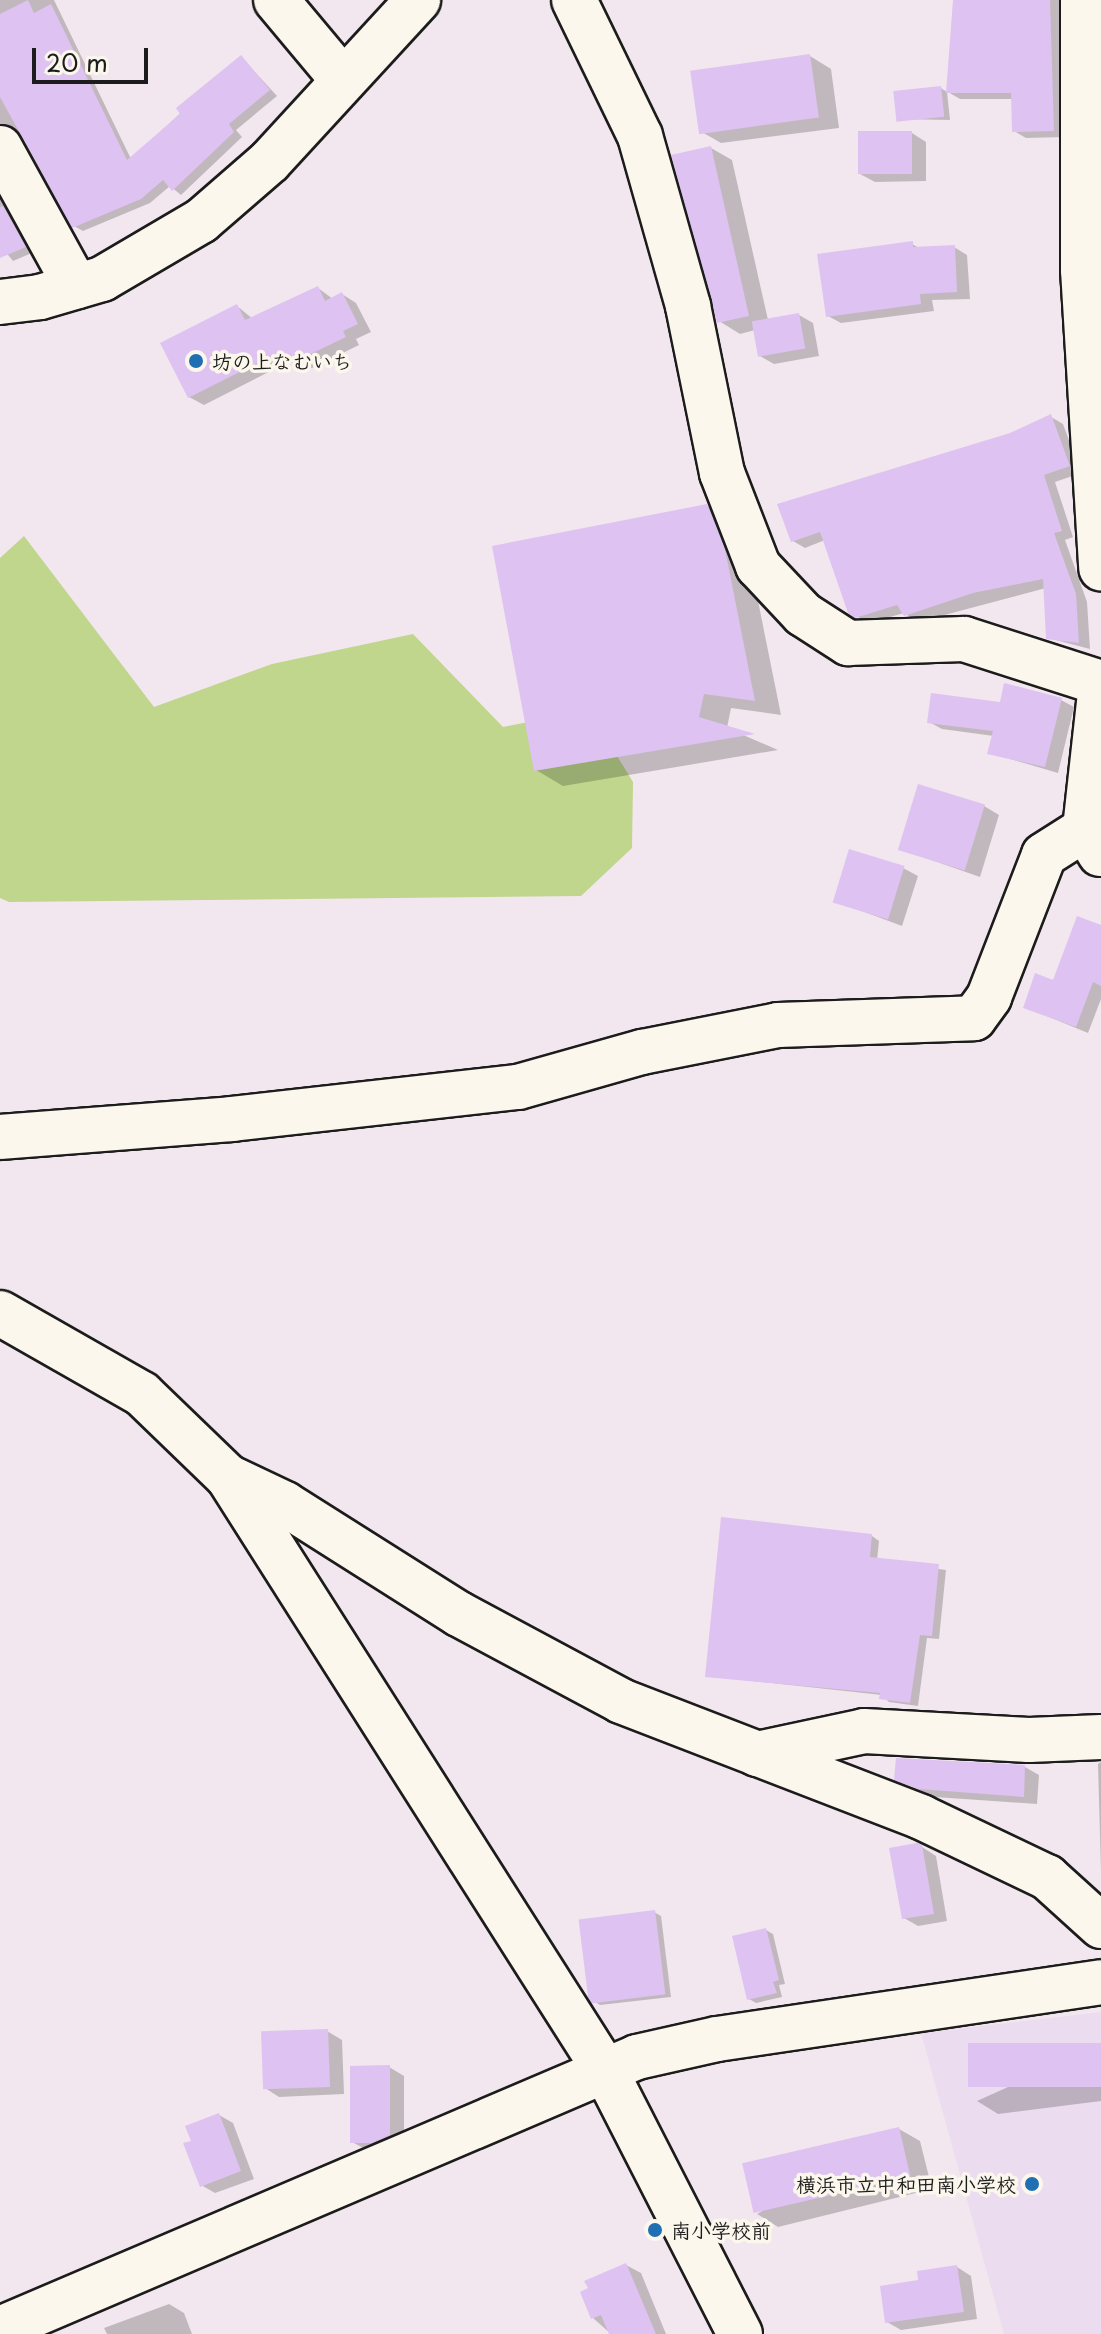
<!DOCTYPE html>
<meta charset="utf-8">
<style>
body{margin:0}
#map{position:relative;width:1101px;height:2334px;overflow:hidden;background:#f2e7ee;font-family:"Playpen Sans","Klee One",sans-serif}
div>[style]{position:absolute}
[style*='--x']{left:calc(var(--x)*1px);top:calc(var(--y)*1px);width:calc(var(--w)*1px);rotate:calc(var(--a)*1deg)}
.built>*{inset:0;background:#ecdcef}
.green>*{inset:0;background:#bfd68c}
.shadow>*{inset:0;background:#0003}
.building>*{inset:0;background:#dec2f1;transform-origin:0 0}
.roads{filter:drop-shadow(2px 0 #1c1c1c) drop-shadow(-2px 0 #1c1c1c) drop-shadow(0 2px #1c1c1c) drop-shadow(0 -2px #1c1c1c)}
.minor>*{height:44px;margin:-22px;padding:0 22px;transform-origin:22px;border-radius:22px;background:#fbf7ec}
.dots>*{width:22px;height:22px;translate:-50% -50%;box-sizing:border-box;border:4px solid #fbf7ec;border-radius:50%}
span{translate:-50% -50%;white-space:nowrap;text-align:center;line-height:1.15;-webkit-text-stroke:7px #fbf7ec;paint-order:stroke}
.poi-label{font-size:20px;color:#1c1c1c;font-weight:700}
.left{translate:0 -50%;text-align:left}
.right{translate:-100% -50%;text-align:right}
.scale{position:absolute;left:32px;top:48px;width:116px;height:36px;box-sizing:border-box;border:4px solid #1c1c1c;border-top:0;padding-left:10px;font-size:24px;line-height:28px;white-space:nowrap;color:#1c1c1c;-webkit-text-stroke:6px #fbf7ec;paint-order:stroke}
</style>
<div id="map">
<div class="built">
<i style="clip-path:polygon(1101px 2012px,1101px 2334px,1004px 2334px,921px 2033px)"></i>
</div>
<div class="green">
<i style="clip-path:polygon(24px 536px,154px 707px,272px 664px,413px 634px,503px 727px,589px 710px,633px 782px,632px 848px,581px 896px,9px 902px,0 898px,0 558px)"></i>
</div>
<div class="shadow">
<i style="clip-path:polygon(0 0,54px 0,131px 159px,241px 57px,277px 96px,236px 130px,242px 137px,181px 195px,170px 186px,150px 203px,83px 231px,74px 226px,23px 134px,11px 127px,0 129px)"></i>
<i style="clip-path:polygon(955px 0,1062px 0,1065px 137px,1026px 138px,1014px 131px,1013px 99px,960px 99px,948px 92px)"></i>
<i style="clip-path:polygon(810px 56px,831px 69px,839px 128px,721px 143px,700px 131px)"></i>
<i style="clip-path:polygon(941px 88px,947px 92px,950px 120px,897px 119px)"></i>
<i style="clip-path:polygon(912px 133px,926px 142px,926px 181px,875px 182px,860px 174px)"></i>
<i style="clip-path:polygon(711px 148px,732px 160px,768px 320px,799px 315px,813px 323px,819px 356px,774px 364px,760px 356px,755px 330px,740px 334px,719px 321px)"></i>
<i style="clip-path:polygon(0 191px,34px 252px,13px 261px,0 245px)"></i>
<i style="clip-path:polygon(912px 244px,921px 249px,954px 247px,967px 255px,970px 299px,932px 300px,934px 311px,841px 323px,828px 316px)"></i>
<i style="clip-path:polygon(318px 288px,333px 299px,342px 294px,356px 303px,371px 332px,356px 339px,359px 345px,312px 368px,288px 362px,204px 405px,189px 397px,237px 306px,253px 319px)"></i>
<i style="clip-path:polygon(1051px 417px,1063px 424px,1081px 473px,1055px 482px,1073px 537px,1065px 540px,1087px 602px,1090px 649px,1048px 638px,1046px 588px,918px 622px,904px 613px,869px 623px,849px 612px,825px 540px,805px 548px,793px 541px)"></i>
<i style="clip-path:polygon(707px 506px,734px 522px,751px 566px,781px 715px,731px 708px,727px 728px,778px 750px,563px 786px,536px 770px)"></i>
<i style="clip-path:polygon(1061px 700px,1074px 707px,1058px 773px,990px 753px,994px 736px,942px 729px,929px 722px,1002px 704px)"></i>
<i style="clip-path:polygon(984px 806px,999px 815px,980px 877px,900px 849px)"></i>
<i style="clip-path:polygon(903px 868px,918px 876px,902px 926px,835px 901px)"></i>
<i style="clip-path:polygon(1101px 932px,1101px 999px,1088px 1033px,1025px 1007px)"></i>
<i style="clip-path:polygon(872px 1536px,879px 1541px,877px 1560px,946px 1570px,939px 1639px,927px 1638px,918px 1706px,889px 1702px,882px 1695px,707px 1676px)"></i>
<i style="clip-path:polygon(1101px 1762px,1101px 1871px,1098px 1764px)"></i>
<i style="clip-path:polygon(1025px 1767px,1039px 1775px,1037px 1804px,935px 1797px,897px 1779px)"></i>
<i style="clip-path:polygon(922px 1847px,936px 1856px,947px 1921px,918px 1926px,904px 1918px)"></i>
<i style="clip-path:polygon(654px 1912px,661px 1916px,671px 1997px,600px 2005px,593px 2001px)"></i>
<i style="clip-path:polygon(766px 1930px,773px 1934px,785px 1984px,779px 1985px,782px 1997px,756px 2003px,749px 1999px)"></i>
<i style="clip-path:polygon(327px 2031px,342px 2040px,344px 2094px,279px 2097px,265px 2088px)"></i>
<i style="clip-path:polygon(1101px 2045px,1101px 2101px,998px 2114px,977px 2101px)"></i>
<i style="clip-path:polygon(389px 2067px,404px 2076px,404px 2143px,367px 2150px,352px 2142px)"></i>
<i style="clip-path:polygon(219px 2115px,233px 2123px,254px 2179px,215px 2193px,201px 2185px,193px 2142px)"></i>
<i style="clip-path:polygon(899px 2129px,920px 2141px,932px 2189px,778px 2227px,757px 2214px)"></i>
<i style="clip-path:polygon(626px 2265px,641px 2273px,666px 2334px,611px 2334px,593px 2318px)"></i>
<i style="clip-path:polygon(957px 2267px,971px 2276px,977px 2319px,901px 2330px,887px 2322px,920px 2282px)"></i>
<i style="clip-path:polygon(169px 2304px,184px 2313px,192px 2334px,107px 2334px,104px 2328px)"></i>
</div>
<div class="building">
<i style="clip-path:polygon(28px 0,34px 13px,51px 4px,127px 160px,180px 114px,176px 108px,241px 55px,270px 90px,229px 124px,234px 132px,172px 191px,163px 180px,141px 199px,72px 228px,0 97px,0 14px)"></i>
<i style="clip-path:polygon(953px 0,1050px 0,1054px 131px,1012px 132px,1011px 93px,946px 93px)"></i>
<i style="left:810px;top:54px;width:64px;height:121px;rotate:82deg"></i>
<i style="left:941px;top:86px;width:31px;height:48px;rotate:84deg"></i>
<i style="left:912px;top:131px;width:43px;height:54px;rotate:90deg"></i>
<i style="clip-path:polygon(711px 146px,749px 316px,717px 323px,671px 155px)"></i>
<i style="clip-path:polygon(3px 206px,26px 247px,0 258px,0 207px)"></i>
<i style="clip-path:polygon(913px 241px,913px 247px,955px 245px,957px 292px,920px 294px,921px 304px,826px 317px,817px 254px)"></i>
<i style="clip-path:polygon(318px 286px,325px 301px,342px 292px,358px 324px,343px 331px,346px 337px,296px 361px,294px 357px,284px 362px,279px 352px,188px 398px,160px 343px,237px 304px,245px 320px)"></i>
<i style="left:799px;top:313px;width:36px;height:48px;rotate:80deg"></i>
<i style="clip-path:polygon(1051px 414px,1070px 466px,1044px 475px,1062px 531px,1054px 533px,1076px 594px,1079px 643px,1046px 639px,1043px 579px,973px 593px,904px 616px,897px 605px,855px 618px,848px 613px,820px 532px,791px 542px,777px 504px,1010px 433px)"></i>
<i style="clip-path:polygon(707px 504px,725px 549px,755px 701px,704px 694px,699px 717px,755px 734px,534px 771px,492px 546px)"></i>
<i style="clip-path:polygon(1004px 683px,1062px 698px,1045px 767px,987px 754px,993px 731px,927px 723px,931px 693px,1000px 702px)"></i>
<i style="left:918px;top:784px;width:70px;height:69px;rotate:17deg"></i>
<i style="left:849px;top:849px;width:58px;height:56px;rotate:17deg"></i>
<i style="clip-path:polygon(1077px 916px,1101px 925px,1101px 986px,1093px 982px,1076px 1027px,1023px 1008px,1035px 973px,1053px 980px)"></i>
<i style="clip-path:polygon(721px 1517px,872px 1534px,870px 1557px,939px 1564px,932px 1636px,920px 1635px,910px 1703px,879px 1699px,880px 1693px,705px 1677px)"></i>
<i style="clip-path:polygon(896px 1758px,1025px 1765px,1024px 1797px,919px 1789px,894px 1780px)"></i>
<i style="clip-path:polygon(917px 1843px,922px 1845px,934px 1914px,902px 1919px,889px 1848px)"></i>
<i style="left:655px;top:1910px;width:85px;height:77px;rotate:83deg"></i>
<i style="clip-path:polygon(766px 1928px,779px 1980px,773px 1982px,777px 1993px,747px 2000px,732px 1936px)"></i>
<i style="left:328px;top:2029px;width:58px;height:67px;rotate:88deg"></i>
<i style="left:1101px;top:2043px;width:44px;height:133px;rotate:90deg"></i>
<i style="clip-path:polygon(390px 2065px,390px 2135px,372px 2143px,350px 2143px,350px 2066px)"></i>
<i style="clip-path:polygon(219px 2113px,241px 2171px,200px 2187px,183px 2143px,191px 2141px,185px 2126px)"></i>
<i style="left:899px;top:2127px;width:51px;height:161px;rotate:77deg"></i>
<i style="clip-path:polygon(626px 2263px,656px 2334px,609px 2334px,601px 2315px,591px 2319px,580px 2292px,588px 2288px,584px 2281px)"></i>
<i style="clip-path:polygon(957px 2265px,964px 2312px,885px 2323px,880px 2286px,918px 2280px,917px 2271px)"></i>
</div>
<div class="roads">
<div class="minor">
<i style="--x:276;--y:0;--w:103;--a:50.1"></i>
<i style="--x:574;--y:0;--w:151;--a:64.1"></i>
<i style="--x:640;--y:136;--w:177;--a:74.2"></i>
<i style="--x:688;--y:306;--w:170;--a:78.5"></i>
<i style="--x:722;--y:473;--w:100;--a:68.8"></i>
<i style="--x:758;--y:566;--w:66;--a:46.8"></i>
<i style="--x:803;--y:614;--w:54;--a:32.8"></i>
<i style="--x:848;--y:643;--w:116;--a:-2"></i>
<i style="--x:964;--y:639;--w:144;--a:17.8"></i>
<i style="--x:1083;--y:0;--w:270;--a:90"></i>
<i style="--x:1083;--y:270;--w:299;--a:86.5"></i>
<i style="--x:0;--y:148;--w:158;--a:61.2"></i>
<i style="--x:0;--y:302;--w:40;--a:-7.1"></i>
<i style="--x:40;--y:297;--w:65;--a:-16.2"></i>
<i style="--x:102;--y:279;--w:115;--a:-30.4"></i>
<i style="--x:201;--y:221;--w:91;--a:-41"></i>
<i style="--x:270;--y:161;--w:219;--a:-47.4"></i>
<i style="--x:1100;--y:854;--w:29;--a:-121"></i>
<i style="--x:1085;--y:829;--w:145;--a:-83.7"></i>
<i style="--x:0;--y:1137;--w:233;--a:-4.4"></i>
<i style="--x:232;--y:1119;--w:288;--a:-6.4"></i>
<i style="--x:518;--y:1087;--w:129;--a:-15.8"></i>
<i style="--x:642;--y:1052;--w:139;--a:-11.2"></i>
<i style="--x:778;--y:1025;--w:196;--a:-2"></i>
<i style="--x:974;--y:1018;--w:26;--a:-54"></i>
<i style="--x:989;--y:997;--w:152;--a:-68.8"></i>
<i style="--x:1044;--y:855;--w:49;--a:-32.4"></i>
<i style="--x:1085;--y:829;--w:16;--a:-4"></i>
<i style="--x:0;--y:1313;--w:163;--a:29.7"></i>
<i style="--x:142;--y:1394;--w:120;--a:44"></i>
<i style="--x:228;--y:1477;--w:705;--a:57.57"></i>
<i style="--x:606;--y:2072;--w:294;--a:62.9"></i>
<i style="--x:228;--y:1477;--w:63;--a:25.3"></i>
<i style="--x:285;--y:1504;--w:206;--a:32.3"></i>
<i style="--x:459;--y:1614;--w:184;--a:28.2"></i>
<i style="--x:621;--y:1701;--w:322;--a:21.1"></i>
<i style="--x:921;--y:1817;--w:140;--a:25.5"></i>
<i style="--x:1047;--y:1877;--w:73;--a:42.2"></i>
<i style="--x:757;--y:1754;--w:109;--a:-12.1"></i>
<i style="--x:864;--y:1731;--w:165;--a:3.1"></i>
<i style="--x:1029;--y:1740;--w:72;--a:-2.4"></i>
<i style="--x:0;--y:2329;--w:693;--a:-23.12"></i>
<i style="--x:637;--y:2057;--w:82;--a:-12.7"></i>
<i style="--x:717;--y:2039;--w:388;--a:-8.4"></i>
</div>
</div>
<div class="dots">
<i style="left:196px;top:361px;background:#1f6fb2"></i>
<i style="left:1032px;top:2184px;background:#1f6fb2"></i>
<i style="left:655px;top:2230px;background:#1f6fb2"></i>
</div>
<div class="poi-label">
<span class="left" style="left:212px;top:361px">坊の上なむいち</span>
<span class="right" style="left:1016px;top:2184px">横浜市立中和田南小学校</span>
<span class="left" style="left:671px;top:2230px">南小学校前</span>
</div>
<div class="scale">20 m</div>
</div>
